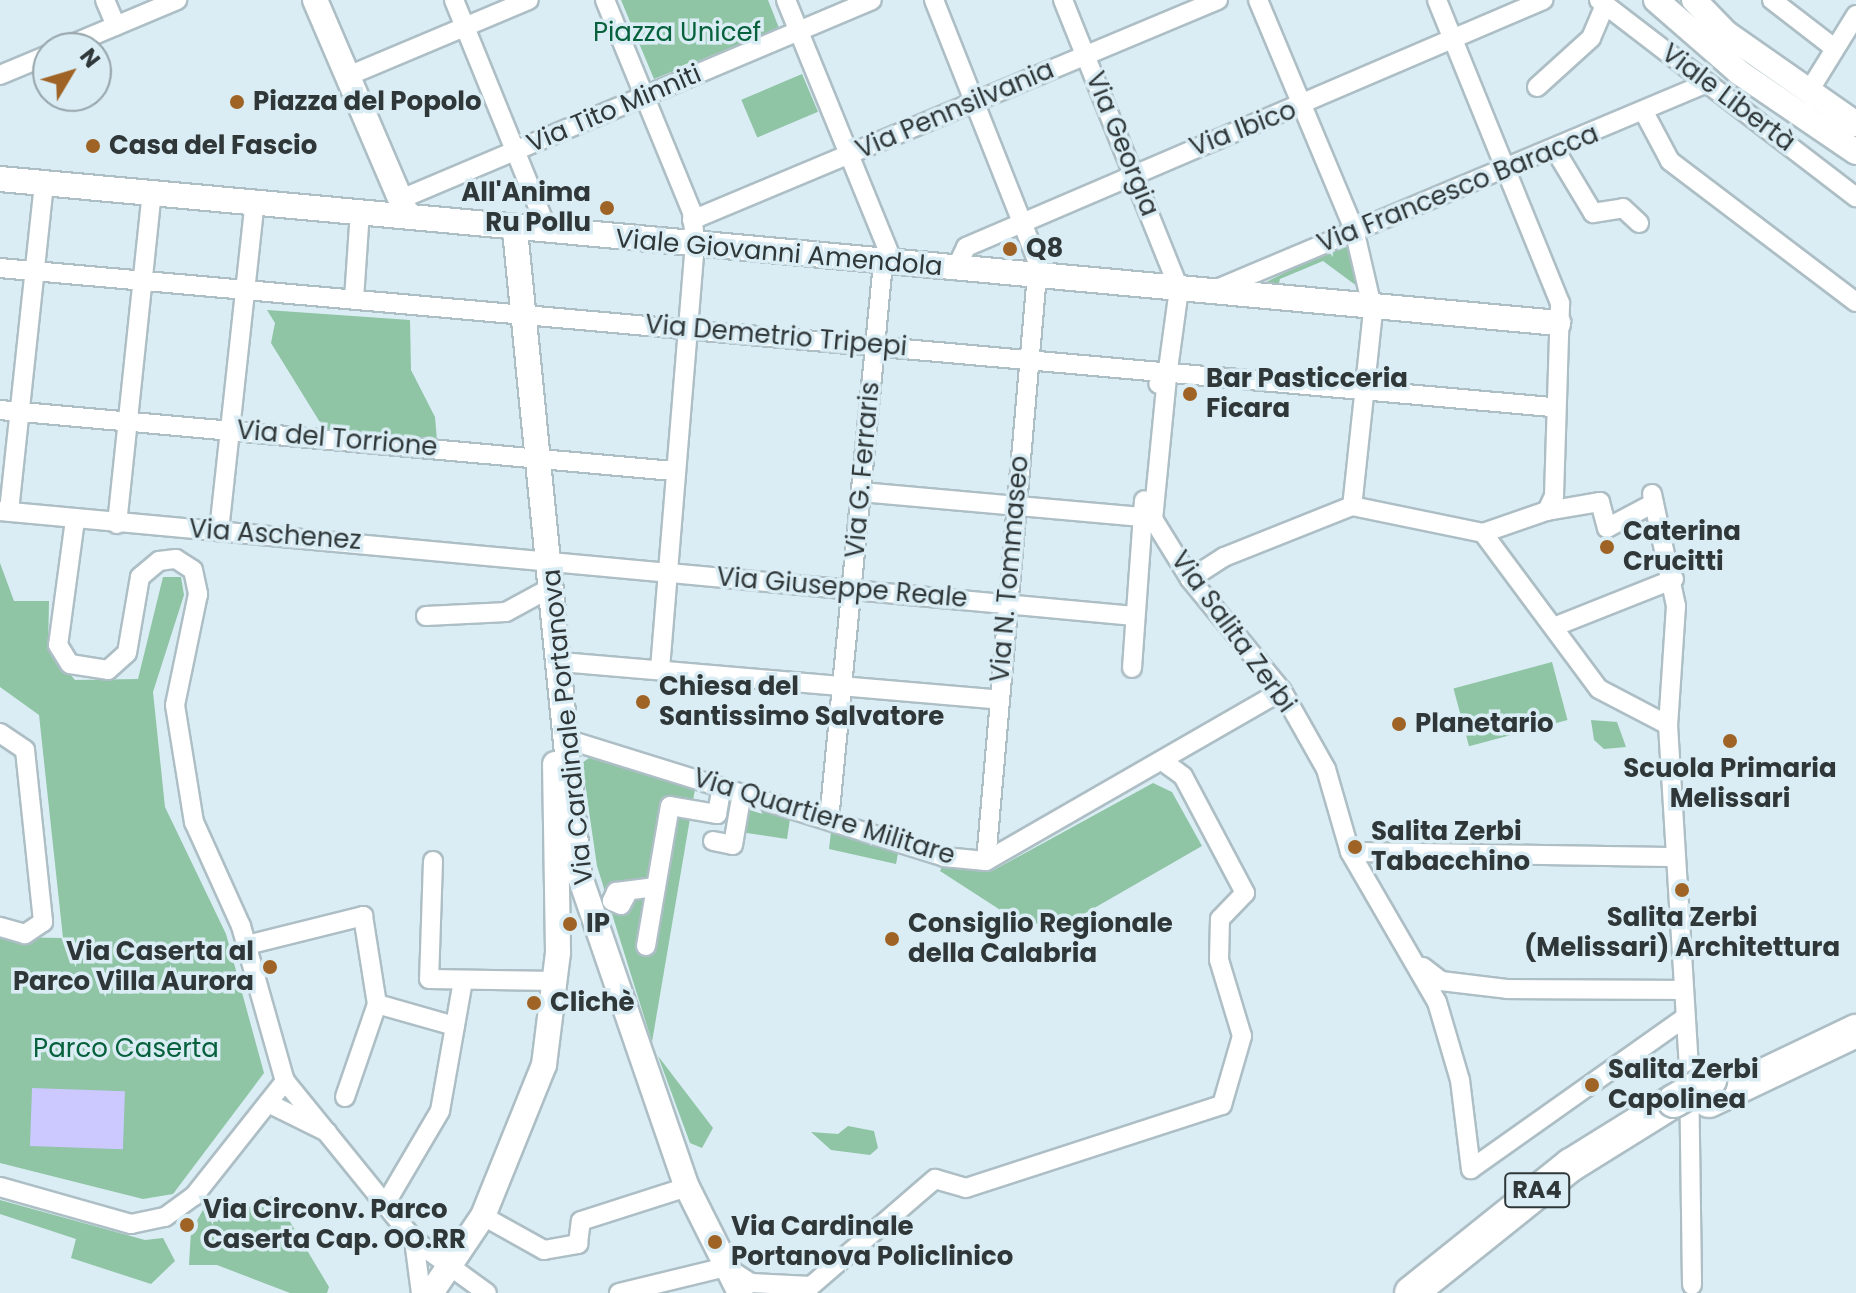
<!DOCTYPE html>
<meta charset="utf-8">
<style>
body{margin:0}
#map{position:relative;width:1856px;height:1293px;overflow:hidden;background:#daedf4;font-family:Poppins,sans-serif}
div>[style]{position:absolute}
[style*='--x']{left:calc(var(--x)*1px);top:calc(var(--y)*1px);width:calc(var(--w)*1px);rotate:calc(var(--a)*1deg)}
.green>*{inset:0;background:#8fc4a5;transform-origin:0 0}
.water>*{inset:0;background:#cbc9ff;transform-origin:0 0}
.roads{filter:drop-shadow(2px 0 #adbec5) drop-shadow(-2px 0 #adbec5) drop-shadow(0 2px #adbec5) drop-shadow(0 -2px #adbec5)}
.street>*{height:18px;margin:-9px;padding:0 9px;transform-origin:9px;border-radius:9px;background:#fff}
.secondary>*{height:24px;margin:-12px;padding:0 12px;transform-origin:12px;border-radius:12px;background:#fff}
.highway>*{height:32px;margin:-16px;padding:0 16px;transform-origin:16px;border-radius:16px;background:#fff}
.bridges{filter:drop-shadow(2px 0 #adbec5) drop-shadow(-2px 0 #adbec5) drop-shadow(0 2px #adbec5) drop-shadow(0 -2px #adbec5)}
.highway-bridge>*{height:32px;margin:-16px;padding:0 16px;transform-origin:16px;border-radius:16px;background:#fff}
.dots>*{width:22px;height:22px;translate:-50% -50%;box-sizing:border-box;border:4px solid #daedf4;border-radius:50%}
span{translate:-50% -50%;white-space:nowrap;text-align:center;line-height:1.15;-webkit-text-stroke:7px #daedf4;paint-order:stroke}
.shield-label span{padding:2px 6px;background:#daedf4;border:2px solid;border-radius:6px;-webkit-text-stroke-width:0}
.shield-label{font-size:24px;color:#2f3739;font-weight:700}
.park-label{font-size:26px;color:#07613c}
.street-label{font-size:26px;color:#2f3739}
.poi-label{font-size:26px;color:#2f3739;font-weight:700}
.left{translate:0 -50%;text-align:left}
.right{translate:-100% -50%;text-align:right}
.north{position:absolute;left:32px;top:32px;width:80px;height:80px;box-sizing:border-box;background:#daedf4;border:2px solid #96a4a9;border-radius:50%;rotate:52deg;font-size:22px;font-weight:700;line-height:32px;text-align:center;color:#2f3739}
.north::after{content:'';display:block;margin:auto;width:28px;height:36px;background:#9f6325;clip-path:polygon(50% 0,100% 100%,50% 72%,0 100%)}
</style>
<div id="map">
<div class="green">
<i style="clip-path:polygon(621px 0,768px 0,779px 28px,654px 79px)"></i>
<i style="left:802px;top:74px;width:41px;height:66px;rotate:67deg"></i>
<i style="clip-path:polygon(1348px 242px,1365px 292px,1323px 261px,1280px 279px,1278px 287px,1260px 285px)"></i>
<i style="clip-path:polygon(267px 310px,410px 320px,411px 370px,435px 417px,437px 441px,326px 432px,271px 343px,275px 323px)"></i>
<i style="clip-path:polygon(0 563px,14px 601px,49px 601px,48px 649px,75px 680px,138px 679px,163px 577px,181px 577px,184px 595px,153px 692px,165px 807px,226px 934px,264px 1073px,173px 1194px,143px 1199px,0 1163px,0 937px,63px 938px,39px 715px,0 687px)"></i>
<i style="left:1552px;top:662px;width:60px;height:102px;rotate:75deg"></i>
<i style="clip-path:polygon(1591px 720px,1617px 722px,1626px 747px,1604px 749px,1594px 740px)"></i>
<i style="clip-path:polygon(589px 758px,695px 789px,652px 1042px,597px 866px,582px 763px)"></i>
<i style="clip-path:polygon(1153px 783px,1172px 792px,1202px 846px,1056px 930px,1005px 913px,940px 871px,944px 862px,992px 871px)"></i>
<i style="clip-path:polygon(744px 805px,790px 819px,787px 839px,740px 832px)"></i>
<i style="clip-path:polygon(831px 832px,898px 853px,896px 864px,829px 849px)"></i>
<i style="clip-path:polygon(658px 1056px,713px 1128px,702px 1148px,690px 1143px)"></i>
<i style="clip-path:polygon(848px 1126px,874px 1131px,878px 1148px,870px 1155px,831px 1150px,811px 1132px,838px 1134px)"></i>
<i style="clip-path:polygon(274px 1195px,329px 1287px,327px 1293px,290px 1293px,217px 1265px,189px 1265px,191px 1231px,207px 1203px,220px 1221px)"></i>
<i style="clip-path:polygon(0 1200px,145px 1240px,163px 1238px,175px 1261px,151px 1284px,71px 1258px,76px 1239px,0 1214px)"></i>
</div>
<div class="water">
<i style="left:32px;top:1088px;width:93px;height:58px;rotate:2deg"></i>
</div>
<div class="roads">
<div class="street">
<i style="--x:105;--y:0;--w:28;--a:67"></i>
<i style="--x:454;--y:0;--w:250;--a:67.9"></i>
<i style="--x:605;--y:0;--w:229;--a:67.7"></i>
<i style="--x:692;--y:212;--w:31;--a:84"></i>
<i style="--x:695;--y:243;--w:428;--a:94.7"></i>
<i style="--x:786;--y:0;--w:285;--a:67.8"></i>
<i style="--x:934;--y:0;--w:283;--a:68.4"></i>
<i style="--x:1038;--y:263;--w:600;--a:94.97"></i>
<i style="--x:1063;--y:0;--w:311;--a:68.1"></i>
<i style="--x:1179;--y:289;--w:89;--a:97.8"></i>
<i style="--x:1167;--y:377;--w:11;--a:142"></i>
<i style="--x:1258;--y:0;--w:248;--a:67.3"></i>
<i style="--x:1354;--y:229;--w:84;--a:77"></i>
<i style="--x:1373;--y:311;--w:196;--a:96.1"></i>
<i style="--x:1599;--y:0;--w:324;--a:37.5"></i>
<i style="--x:1772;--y:0;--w:78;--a:37.7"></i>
<i style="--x:63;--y:48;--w:124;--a:-22.8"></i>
<i style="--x:0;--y:75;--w:52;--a:-22.6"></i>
<i style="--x:348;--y:76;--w:196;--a:-22.8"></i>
<i style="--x:1537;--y:87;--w:73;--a:-42.2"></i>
<i style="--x:1591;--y:38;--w:36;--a:-67"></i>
<i style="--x:1813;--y:99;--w:16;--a:-86"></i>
<i style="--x:1814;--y:83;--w:80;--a:-58.3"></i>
<i style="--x:1645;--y:114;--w:53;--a:62"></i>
<i style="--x:1670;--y:161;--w:233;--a:37.2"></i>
<i style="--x:1554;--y:148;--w:76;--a:59"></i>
<i style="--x:1593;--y:213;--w:30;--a:-9"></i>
<i style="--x:1623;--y:208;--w:22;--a:43"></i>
<i style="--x:401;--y:199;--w:511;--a:-22.9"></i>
<i style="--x:692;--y:220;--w:570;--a:-22.7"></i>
<i style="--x:0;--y:268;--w:1558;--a:5.12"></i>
<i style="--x:955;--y:270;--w:25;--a:-64"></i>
<i style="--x:966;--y:247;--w:628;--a:-23.17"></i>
<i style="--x:1212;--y:291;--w:537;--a:-22.79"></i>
<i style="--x:354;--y:299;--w:88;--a:-86.1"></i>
<i style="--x:1167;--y:377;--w:143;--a:95.6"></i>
<i style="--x:1153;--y:519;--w:70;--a:58.3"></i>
<i style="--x:1190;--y:579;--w:145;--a:50.6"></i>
<i style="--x:1282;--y:691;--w:90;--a:60.6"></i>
<i style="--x:1326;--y:769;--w:86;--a:73.9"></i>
<i style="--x:1350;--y:852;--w:173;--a:59.9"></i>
<i style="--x:1437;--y:1002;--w:81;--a:73.6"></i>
<i style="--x:1460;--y:1080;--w:90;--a:83"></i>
<i style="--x:1471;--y:1169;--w:260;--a:-35.3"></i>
<i style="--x:0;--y:410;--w:676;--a:5.18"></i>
<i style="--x:861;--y:492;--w:282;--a:5.1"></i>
<i style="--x:1652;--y:494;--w:115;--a:77.9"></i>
<i style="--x:1676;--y:606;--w:119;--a:93.8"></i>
<i style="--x:1668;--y:725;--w:344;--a:86.5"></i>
<i style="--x:1689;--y:1068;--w:217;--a:89.2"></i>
<i style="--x:0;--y:511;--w:1139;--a:5.29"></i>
<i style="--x:9;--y:511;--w:330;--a:-83.9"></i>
<i style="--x:1547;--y:511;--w:54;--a:-9.6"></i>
<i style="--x:1600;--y:502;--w:27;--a:75"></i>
<i style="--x:1607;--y:528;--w:53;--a:-28"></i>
<i style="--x:75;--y:520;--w:126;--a:97.7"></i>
<i style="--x:58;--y:645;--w:22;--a:58"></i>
<i style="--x:70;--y:664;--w:38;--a:9"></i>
<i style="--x:108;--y:670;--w:25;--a:-42"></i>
<i style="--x:127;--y:653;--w:77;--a:-80.3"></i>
<i style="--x:140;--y:577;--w:25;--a:-40"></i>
<i style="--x:159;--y:561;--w:17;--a:-7"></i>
<i style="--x:176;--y:559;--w:20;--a:33"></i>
<i style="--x:193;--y:570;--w:25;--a:78"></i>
<i style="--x:198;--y:594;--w:113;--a:101.7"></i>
<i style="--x:175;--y:705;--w:119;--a:80.8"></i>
<i style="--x:194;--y:822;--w:114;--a:65.7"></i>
<i style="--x:241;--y:926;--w:161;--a:74.2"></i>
<i style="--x:285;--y:1081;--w:205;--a:50.9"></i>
<i style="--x:414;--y:1240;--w:90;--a:36"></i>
<i style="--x:117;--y:524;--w:334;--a:-84"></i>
<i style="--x:219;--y:531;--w:332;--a:-83.8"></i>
<i style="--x:1483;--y:533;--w:194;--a:53.4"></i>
<i style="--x:1599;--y:689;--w:78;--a:27.6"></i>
<i style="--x:1190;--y:579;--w:40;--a:-32.9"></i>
<i style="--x:1224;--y:557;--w:138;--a:-21.7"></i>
<i style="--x:1352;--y:506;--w:134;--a:11.6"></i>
<i style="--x:1483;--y:533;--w:68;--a:-19"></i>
<i style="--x:1547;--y:511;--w:17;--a:-65"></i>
<i style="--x:1554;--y:496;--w:193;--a:-88.2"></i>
<i style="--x:1560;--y:303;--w:327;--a:-112.1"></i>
<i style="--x:426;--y:616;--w:80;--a:-2.9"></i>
<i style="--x:506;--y:612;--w:52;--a:-28.5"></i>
<i style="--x:1556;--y:626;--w:127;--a:-21.7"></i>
<i style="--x:561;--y:662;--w:438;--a:4.9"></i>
<i style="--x:1132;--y:668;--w:168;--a:-85.9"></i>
<i style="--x:0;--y:733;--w:30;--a:34"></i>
<i style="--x:25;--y:750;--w:173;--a:84"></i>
<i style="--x:43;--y:922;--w:22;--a:146"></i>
<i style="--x:25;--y:934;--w:26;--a:-164"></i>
<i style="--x:566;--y:739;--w:396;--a:17.3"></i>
<i style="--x:944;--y:857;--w:42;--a:5.4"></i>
<i style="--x:986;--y:861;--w:341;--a:-29.9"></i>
<i style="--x:829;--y:820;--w:560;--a:-84.46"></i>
<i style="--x:713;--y:841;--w:20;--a:11"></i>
<i style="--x:733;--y:845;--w:42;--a:-80.3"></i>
<i style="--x:1350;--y:852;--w:325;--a:0.9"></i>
<i style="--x:433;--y:861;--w:118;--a:91.9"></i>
<i style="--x:429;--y:979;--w:127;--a:0.9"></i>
<i style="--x:626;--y:896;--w:10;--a:119"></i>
<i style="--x:621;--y:905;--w:10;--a:-156"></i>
<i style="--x:612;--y:901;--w:10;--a:-66"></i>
<i style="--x:616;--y:892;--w:40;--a:-7.1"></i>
<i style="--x:247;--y:945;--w:120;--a:-14"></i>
<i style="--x:363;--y:916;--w:89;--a:81"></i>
<i style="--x:377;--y:1004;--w:81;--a:15.8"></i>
<i style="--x:646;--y:946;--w:142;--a:-80.3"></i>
<i style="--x:670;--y:806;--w:48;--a:9.7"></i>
<i style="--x:717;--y:814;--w:17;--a:-80"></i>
<i style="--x:1423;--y:967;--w:23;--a:38"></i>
<i style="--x:1441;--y:981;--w:66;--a:6.9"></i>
<i style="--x:1507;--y:989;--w:175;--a:0.3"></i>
<i style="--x:345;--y:1097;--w:98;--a:-71"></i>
<i style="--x:268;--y:1103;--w:66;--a:26.2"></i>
<i style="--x:0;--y:1187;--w:136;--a:15.8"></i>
<i style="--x:131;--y:1224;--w:35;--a:-12"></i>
<i style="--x:165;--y:1217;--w:36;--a:-36"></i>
<i style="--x:194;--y:1196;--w:147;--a:-51.6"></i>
<i style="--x:387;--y:1201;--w:104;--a:-59.5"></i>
<i style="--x:440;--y:1111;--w:133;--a:-80"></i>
<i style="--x:483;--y:1216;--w:70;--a:29.1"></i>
<i style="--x:544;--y:1250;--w:35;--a:-10"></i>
<i style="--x:578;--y:1244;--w:23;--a:-83"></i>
<i style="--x:581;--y:1221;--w:111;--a:-17.8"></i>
<i style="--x:414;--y:1240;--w:53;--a:82.5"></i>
<i style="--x:619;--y:1293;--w:110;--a:-13.7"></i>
<i style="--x:726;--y:1267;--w:30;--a:33"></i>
<i style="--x:751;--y:1283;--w:60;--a:2.9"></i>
<i style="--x:811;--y:1286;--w:164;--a:-40.8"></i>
<i style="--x:935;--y:1179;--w:32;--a:16"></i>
<i style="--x:966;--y:1188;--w:269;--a:-18"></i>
<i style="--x:1222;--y:1105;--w:72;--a:-73.8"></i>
<i style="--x:1242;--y:1036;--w:79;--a:-106.8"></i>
<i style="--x:1219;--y:960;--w:41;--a:-88.6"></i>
<i style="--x:1220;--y:919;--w:36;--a:-46"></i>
<i style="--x:1245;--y:893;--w:132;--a:-117.9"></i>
<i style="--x:1183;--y:776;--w:24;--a:-144"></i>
</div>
<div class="secondary">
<i style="--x:315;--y:0;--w:234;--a:66.8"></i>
<i style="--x:1656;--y:0;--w:111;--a:41"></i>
<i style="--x:1740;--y:73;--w:140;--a:34.3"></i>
<i style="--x:1694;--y:0;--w:46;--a:45.9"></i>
<i style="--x:1726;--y:33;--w:159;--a:35"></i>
<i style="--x:0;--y:179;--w:1565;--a:5.28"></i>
<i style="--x:515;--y:230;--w:647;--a:84.32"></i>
<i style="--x:579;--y:874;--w:331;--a:71"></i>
<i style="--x:687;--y:1187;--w:119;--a:63.4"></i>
<i style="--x:431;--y:1293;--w:93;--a:-56"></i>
<i style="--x:483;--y:1216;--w:163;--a:-68"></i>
<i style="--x:544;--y:1065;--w:114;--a:-82.9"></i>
<i style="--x:558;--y:952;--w:188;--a:-90.9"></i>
</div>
<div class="highway">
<i style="--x:1709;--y:1101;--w:163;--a:-25.5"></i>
<i style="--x:1411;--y:1293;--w:205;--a:-38.7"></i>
<i style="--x:1571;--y:1165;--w:121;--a:-31.9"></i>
</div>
</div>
<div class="bridges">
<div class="highway-bridge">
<i style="--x:1674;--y:1101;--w:42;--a:-30.3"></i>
</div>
</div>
<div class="dots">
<i style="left:237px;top:102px;background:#9f6325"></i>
<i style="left:93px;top:146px;background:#9f6325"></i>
<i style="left:607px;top:208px;background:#9f6325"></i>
<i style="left:1010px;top:249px;background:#9f6325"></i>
<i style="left:1190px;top:394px;background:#9f6325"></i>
<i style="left:1607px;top:547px;background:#9f6325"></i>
<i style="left:643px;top:702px;background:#9f6325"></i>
<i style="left:1399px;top:724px;background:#9f6325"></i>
<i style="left:1730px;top:741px;background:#9f6325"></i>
<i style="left:1355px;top:847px;background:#9f6325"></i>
<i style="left:1682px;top:890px;background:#9f6325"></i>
<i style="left:570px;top:924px;background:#9f6325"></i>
<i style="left:892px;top:939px;background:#9f6325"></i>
<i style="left:270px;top:967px;background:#9f6325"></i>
<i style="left:534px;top:1003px;background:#9f6325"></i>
<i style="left:1592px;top:1085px;background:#9f6325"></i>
<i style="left:187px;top:1225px;background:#9f6325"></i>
<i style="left:715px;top:1242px;background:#9f6325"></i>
</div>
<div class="shield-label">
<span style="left:1537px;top:1190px">RA4</span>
</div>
<div class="park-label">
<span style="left:677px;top:33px">Piazza Unicef</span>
<span style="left:126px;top:1049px">Parco Caserta</span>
</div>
<div class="street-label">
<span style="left:1728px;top:98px;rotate:37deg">Viale Libertà</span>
<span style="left:614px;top:109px;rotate:-23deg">Via Tito Minniti</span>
<span style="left:955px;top:110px;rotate:-23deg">Via Pennsilvania</span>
<span style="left:1243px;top:129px;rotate:-21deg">Via Ibico</span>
<span style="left:1122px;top:144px;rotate:68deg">Via Georgia</span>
<span style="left:1458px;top:189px;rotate:-22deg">Via Francesco Baracca</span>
<span style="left:779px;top:253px;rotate:5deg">Viale Giovanni Amendola</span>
<span style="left:776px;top:336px;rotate:5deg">Via Demetrio Tripepi</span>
<span style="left:337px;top:439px;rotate:5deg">Via del Torrione</span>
<span style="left:863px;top:470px;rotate:-85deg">Via G. Ferraris</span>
<span style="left:275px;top:535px;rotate:4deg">Via Aschenez</span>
<span style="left:1010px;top:569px;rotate:-85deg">Via N. Tommaseo</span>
<span style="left:842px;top:588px;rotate:5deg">Via Giuseppe Reale</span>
<span style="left:1233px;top:632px;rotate:54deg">Via Salita Zerbi</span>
<span style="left:568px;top:727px;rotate:-96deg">Via Cardinale Portanova</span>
<span style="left:824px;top:817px;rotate:17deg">Via Quartiere Militare</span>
</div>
<div class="poi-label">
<span class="left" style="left:253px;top:102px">Piazza del Popolo</span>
<span class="left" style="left:109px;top:146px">Casa del Fascio</span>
<span class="right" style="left:591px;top:208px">All'Anima<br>Ru Pollu</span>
<span class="left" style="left:1026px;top:249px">Q8</span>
<span class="left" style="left:1206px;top:394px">Bar Pasticceria<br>Ficara</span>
<span class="left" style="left:1623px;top:547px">Caterina<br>Crucitti</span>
<span class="left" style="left:659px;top:702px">Chiesa del<br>Santissimo Salvatore</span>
<span class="left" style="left:1415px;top:724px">Planetario</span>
<span style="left:1730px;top:784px">Scuola Primaria<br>Melissari</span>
<span class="left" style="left:1371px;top:847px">Salita Zerbi<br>Tabacchino</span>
<span style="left:1682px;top:933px">Salita Zerbi<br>(Melissari) Architettura</span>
<span class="left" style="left:586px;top:924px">IP</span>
<span class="left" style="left:908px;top:939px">Consiglio Regionale<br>della Calabria</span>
<span class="right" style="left:254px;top:967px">Via Caserta al<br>Parco Villa Aurora</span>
<span class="left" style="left:550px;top:1003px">Clichè</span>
<span class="left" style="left:1608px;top:1085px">Salita Zerbi<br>Capolinea</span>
<span class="left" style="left:203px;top:1225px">Via Circonv. Parco<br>Caserta Cap. OO.RR</span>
<span class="left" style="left:731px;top:1242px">Via Cardinale<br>Portanova Policlinico</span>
</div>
<div class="north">N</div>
</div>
